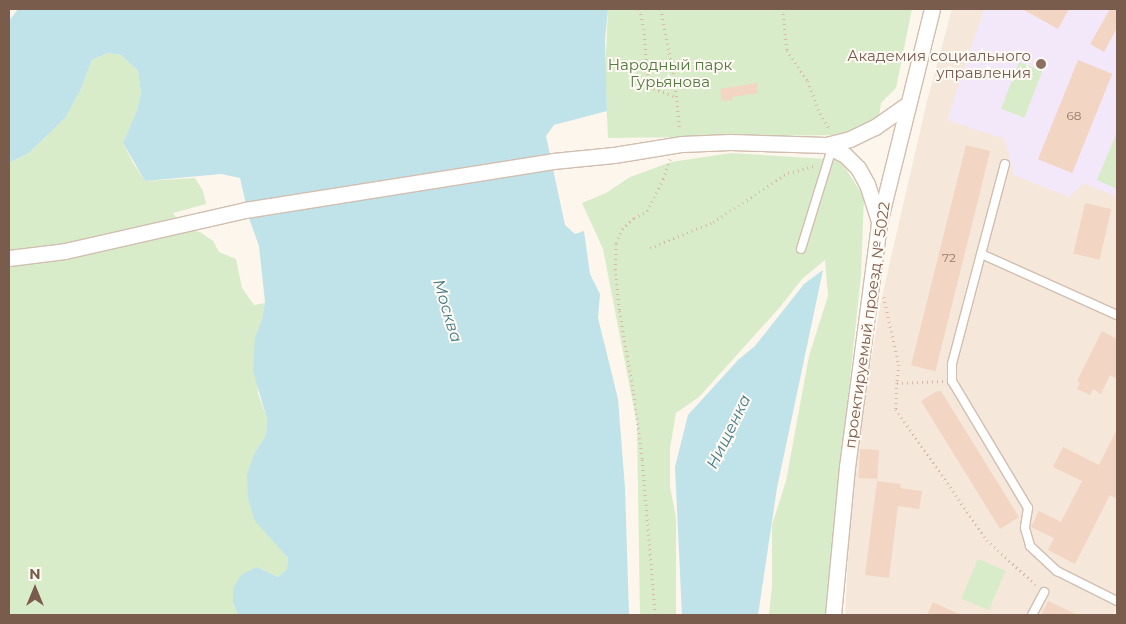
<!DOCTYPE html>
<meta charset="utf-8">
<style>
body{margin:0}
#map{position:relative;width:1126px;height:624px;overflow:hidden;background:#fdf6ec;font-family:Montserrat,sans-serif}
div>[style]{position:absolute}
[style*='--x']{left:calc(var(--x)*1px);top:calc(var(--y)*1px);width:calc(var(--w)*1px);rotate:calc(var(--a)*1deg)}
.residential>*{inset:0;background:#f5e8da}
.education>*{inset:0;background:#f3e8fa}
.green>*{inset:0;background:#d8ecc9;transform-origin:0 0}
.water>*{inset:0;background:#bfe3e8}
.building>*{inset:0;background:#f3d5c3;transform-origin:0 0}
.path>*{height:2.5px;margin-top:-1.25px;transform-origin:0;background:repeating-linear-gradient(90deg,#d9b8a5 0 1px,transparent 0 5px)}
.roads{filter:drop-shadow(1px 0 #d1beb0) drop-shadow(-1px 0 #d1beb0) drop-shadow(0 1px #d1beb0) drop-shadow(0 -1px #d1beb0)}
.service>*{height:8px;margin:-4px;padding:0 4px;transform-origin:4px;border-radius:4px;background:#fff}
.minor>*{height:15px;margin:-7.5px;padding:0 7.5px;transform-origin:7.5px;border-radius:7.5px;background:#fff}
.dots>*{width:14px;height:14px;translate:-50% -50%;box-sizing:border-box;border:2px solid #fffaf3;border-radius:50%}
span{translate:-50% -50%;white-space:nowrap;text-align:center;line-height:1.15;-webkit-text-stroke:4px #fffaf3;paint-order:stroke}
.number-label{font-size:12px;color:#987a6a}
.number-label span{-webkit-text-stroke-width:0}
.education-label{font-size:15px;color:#785e54}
.right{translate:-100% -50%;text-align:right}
.park-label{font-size:15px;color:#537a41}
.street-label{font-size:15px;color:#7a5c4d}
.water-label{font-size:16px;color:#437c86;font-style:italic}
.frame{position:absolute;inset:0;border:10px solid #7a5c4d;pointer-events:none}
.north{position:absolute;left:10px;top:564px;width:50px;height:50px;-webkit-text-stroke:4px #fffaf3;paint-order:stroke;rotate:0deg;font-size:14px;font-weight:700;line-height:20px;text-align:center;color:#7a5c4d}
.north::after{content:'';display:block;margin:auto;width:18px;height:22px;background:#7a5c4d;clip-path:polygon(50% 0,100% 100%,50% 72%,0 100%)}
</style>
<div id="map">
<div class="residential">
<i style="clip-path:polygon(952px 9px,1117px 9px,1117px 606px,1113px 615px,845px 615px,853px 468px,881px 301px,927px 101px)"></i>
</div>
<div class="education">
<i style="clip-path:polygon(984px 9px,1117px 9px,1117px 197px,1084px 183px,1069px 197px,1014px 175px,1005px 139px,947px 120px)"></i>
</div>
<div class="green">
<i style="clip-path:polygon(608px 9px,912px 9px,896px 88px,881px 103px,879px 117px,845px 135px,608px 138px,605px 75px)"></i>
<i style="clip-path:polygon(108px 53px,121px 55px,138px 71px,141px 93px,137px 110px,123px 143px,133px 163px,145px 181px,195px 178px,203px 191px,206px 204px,173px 213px,184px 229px,200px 232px,213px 241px,219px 252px,236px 259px,242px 288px,254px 305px,265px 303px,262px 319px,255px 337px,258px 393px,267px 419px,266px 435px,254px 454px,279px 547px,288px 558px,287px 569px,278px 577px,257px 567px,233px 603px,238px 615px,9px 615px,9px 163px,29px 153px,66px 117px,81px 89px,92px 60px)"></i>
<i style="left:1019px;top:62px;width:25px;height:50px;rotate:21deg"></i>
<i style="clip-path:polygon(1117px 132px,1117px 189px,1097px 180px)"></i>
<i style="clip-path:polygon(731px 153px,840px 160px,864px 197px,861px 275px,825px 615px,769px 615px,772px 586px,772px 525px,786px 481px,809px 356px,828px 296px,825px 260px,802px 279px,780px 307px,699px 397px,676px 413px,670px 448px,670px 487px,676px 517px,676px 615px,640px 615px,637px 424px,603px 249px,582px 203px,606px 193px,630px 177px,671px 162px)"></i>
<i style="left:978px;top:559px;width:30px;height:43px;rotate:23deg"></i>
</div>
<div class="water">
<i style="clip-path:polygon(18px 9px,608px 9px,605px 40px,607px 111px,554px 125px,546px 136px,565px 225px,575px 234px,584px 231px,590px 274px,600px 294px,598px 318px,618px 399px,625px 488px,629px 615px,238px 615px,233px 603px,233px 588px,242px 574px,257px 567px,278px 577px,287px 569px,288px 558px,255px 521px,248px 499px,247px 475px,254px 454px,266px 435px,267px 419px,253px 371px,255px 337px,262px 319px,265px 302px,259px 246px,249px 218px,240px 178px,221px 174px,145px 181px,123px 143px,137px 110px,141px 93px,138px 71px,121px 55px,108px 53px,92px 60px,81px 89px,66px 117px,29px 153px,9px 163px,9px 21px)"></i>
<i style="clip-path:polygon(823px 270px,777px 488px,758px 615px,682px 615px,675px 467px,688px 415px,738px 360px,755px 346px,804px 284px)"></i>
</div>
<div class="building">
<i style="clip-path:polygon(1022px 9px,1069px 9px,1058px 29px)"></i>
<i style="clip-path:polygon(1110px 9px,1117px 9px,1117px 28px,1104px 52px,1090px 44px)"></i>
<i style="left:1078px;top:60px;width:37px;height:107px;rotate:22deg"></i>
<i style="clip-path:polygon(757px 83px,758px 93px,732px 97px,733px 100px,722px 101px,720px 89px)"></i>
<i style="left:966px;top:145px;width:25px;height:227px;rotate:14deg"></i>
<i style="left:1085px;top:203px;width:27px;height:52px;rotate:13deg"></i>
<i style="clip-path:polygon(1102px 331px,1117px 339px,1117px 379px,1110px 375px,1101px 394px,1093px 389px,1090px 395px,1077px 389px,1080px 383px,1077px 381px)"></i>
<i style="clip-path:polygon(937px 391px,941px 391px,1019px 517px,1000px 529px,921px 401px)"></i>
<i style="clip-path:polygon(1117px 429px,1117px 499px,1110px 495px,1075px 564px,1048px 550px,1054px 538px,1031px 527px,1039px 511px,1061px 522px,1082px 481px,1053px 467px,1063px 447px,1099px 465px)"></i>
<i style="left:860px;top:449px;width:19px;height:29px;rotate:3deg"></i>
<i style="clip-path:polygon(877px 481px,901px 484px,900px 488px,922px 491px,919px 509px,898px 506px,889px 578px,865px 575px)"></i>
<i style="clip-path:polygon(1048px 601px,1078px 615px,1041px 615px)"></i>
<i style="clip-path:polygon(933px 602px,961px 615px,927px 615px)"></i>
</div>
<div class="path">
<i style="--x:640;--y:9;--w:20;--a:79"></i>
<i style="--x:644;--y:29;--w:58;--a:85.1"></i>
<i style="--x:649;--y:87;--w:30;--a:20"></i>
<i style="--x:661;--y:9;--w:73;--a:79"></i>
<i style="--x:675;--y:81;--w:49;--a:84.2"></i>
<i style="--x:783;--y:9;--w:41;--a:84.4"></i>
<i style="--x:787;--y:50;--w:37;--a:56"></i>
<i style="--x:808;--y:81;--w:30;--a:70"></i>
<i style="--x:818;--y:109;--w:24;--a:60"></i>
<i style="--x:650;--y:248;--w:68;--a:-22.4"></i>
<i style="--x:713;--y:222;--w:90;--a:-33.2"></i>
<i style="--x:788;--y:173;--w:30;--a:-15"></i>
<i style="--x:884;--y:297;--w:70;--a:77.6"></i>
<i style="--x:899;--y:365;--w:18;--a:96"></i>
<i style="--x:897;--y:383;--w:47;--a:-2.4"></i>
<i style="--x:897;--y:383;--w:26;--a:92"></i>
<i style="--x:896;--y:409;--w:160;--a:55.2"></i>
<i style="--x:987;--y:540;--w:68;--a:42.6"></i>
<i style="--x:655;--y:615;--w:157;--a:-94.8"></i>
<i style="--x:642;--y:459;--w:69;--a:-97.5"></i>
<i style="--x:633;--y:391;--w:82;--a:-99.8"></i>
<i style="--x:619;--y:310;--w:40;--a:-95.7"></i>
<i style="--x:615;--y:270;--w:27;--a:-88"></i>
<i style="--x:616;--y:243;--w:15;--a:-67"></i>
<i style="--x:622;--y:229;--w:16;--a:-43"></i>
<i style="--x:634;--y:218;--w:15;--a:-28"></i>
<i style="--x:647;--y:211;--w:36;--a:-63"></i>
<i style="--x:663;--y:179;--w:21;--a:-71"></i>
</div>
<div class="roads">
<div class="service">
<i style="--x:801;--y:249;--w:106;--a:-72.9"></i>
<i style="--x:981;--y:254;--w:93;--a:-75.1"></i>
<i style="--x:1117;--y:315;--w:149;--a:-155.8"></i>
<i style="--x:981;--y:254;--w:114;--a:104.8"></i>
<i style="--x:952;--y:364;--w:17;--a:90"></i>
<i style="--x:952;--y:381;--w:148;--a:59.1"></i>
<i style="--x:1028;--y:508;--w:20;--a:99"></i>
<i style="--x:1025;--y:528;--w:19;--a:74"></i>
<i style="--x:1030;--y:546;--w:37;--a:43"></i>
<i style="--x:1057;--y:571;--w:67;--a:26.6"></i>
<i style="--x:1032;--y:615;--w:26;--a:-62"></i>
</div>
<div class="minor">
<i style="--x:826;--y:145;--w:21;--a:28"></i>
<i style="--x:845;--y:155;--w:18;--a:45"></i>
<i style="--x:858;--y:168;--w:18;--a:61"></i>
<i style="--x:867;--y:184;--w:39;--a:72"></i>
<i style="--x:9;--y:258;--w:56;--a:-7.1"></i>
<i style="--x:65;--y:251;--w:185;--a:-12.8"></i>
<i style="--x:245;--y:210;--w:312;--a:-9"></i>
<i style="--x:553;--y:161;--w:61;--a:-5.6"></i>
<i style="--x:614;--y:155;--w:69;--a:-9.2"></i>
<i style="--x:682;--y:144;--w:48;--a:-2.4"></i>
<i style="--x:730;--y:142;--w:96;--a:1.8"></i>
<i style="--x:826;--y:145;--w:25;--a:-14"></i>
<i style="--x:850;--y:139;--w:28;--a:-26"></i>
<i style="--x:875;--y:127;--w:39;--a:-35"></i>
<i style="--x:833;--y:615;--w:149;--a:-84.6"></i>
<i style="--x:847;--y:467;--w:246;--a:-82.5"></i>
<i style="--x:879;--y:223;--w:220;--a:-76.1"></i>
</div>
</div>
<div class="dots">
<i style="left:1041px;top:64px;background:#8d6e63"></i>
</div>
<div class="number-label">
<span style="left:1074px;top:116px">68</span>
<span style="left:949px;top:258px">72</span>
</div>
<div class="education-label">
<span class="right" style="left:1031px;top:64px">Академия социального<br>управления</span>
</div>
<div class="park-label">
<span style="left:670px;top:73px">Народный парк<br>Гурьянова</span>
</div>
<div class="street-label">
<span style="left:867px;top:325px;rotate:-82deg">проектируемый проезд № 5022</span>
</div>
<div class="water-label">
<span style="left:447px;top:311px;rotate:73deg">Москва</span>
<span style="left:729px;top:432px;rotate:-64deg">Нищенка</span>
</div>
<div class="frame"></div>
<div class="north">N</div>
</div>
